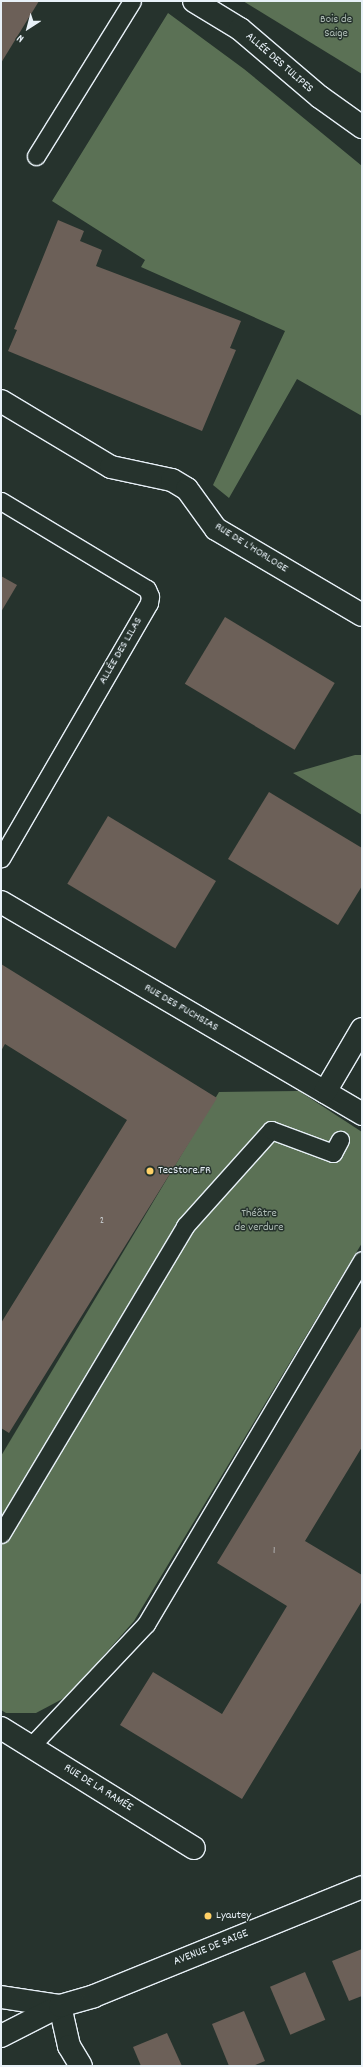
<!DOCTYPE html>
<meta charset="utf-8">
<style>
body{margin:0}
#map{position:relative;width:363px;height:2067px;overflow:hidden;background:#26332d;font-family:Dekko,sans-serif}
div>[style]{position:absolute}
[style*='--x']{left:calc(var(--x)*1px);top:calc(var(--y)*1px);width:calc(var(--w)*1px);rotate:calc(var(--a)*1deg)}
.green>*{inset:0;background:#5b7155}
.building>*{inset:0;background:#6c6058;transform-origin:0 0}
.roads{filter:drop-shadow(1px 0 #e8f1f8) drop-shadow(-1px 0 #e8f1f8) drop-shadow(0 1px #e8f1f8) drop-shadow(0 -1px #e8f1f8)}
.service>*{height:17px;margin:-8.5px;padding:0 8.5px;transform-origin:8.5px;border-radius:8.5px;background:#26332d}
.minor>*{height:22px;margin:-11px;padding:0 11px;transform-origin:11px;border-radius:11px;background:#26332d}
.tertiary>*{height:22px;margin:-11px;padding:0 11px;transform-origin:11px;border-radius:11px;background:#26332d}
.dots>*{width:11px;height:11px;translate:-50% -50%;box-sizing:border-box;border:2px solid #26332d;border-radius:50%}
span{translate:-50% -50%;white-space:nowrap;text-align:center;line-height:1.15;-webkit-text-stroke:3px #26332d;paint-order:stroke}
.number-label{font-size:10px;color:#c9cdd0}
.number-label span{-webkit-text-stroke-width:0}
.park-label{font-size:12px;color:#b0beb7}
.street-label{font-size:12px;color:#e8f1f8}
.poi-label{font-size:12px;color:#e8f1f8}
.left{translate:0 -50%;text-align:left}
.frame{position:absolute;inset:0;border:2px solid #e8f1f8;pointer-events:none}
.north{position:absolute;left:8px;top:8px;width:40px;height:40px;-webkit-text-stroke:3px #26332d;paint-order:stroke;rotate:216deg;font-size:11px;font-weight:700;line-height:16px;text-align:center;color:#e8f1f8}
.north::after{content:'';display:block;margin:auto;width:14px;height:18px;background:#e8f1f8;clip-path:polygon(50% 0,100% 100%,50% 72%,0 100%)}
</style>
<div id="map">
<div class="green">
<i style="clip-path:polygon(243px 1px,362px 1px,362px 74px)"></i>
<i style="clip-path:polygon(168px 13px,244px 69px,362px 166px,362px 416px,297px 379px,229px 498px,213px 485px,285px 331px,141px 267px,145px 260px,52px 201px)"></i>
<i style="clip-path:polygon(355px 755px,362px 755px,362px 815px,293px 773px)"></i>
<i style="clip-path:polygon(299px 1091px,362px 1132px,362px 1243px,134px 1621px,68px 1696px,36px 1713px,6px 1713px,1px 1710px,1px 1456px,219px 1092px)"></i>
</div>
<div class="building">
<i style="clip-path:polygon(1px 1px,39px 1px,1px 63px)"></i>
<i style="clip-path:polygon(58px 220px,84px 231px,80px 241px,102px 250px,96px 266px,241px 321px,230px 348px,236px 350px,202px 431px,8px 351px,17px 330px,14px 329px)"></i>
<i style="clip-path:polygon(1px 576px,17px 585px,1px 612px)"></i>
<i style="left:225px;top:617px;width:128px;height:78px;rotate:31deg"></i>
<i style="clip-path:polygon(269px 792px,362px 848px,362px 886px,338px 925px,228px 859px)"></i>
<i style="left:108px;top:816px;width:126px;height:79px;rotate:31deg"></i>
<i style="clip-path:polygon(1px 964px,217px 1098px,9px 1433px,1px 1428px,1px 1323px,127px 1120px,5px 1044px,1px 1051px)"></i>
<i style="clip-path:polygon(362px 1325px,362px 1447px,305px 1541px,362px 1575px,362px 1601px,242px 1799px,120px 1725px,153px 1672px,222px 1714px,287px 1606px,217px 1563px)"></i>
<i style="clip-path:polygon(362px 1949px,362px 1996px,349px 2001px,332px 1961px)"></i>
<i style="left:305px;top:1972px;width:52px;height:38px;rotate:67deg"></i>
<i style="clip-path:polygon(244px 2011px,265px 2061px,253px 2066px,229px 2066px,212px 2024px)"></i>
<i style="clip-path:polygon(167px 2033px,182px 2066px,141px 2066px,133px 2047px)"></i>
</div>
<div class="roads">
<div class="service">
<i style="--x:36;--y:156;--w:182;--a:-58.2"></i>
<i style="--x:1;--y:501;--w:170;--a:31.1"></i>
<i style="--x:147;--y:589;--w:8;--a:67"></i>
<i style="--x:150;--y:596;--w:7;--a:98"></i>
<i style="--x:149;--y:603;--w:295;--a:120.1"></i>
<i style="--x:1;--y:1534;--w:359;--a:-59.1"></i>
<i style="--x:185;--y:1226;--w:129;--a:-48.1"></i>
<i style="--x:271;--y:1130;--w:66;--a:20.4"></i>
<i style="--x:333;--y:1153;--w:15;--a:-62"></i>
<i style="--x:31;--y:1746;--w:168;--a:-46.7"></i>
<i style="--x:146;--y:1624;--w:423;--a:-59.3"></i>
</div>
<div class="minor">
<i style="--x:194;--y:1;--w:54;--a:31.3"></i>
<i style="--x:240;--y:29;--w:105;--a:40.4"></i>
<i style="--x:320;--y:97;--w:52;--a:35.5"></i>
<i style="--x:1;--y:401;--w:128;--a:31"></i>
<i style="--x:111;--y:467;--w:62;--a:12"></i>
<i style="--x:172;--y:480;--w:17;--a:31"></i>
<i style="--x:187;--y:489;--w:49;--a:54.1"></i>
<i style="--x:216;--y:529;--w:169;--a:30.5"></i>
<i style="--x:1;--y:902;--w:419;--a:30.4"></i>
<i style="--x:325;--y:1092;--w:73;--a:-59.6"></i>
<i style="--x:1;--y:1728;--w:227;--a:31.9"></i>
<i style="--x:60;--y:2006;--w:41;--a:77.3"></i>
<i style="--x:69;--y:2046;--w:23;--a:59"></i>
</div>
<div class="tertiary">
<i style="--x:1;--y:1997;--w:60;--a:8.7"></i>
<i style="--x:1;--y:2036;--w:66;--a:-27"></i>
<i style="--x:60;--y:2006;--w:35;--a:-16"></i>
<i style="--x:94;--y:1996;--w:289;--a:-22.1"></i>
</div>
</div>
<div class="dots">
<i style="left:150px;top:1171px;background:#ffd166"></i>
<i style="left:208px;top:1916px;background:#ffd166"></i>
</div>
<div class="number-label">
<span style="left:102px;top:1222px">2</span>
<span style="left:274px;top:1552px">1</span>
</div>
<div class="park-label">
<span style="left:336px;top:27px">Bois de<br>Saige</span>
<span style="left:259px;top:1221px">Théâtre<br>de verdure</span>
</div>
<div class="street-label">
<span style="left:279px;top:63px;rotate:41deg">ALLÉE DES TULIPES</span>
<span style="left:251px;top:548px;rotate:32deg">RUE DE L'HORLOGE</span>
<span style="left:121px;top:651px;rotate:-60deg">ALLÉE DES LILAS</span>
<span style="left:181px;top:1008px;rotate:30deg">RUE DES FUCHSIAS</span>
<span style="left:98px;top:1788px;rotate:32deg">RUE DE LA RAMÉE</span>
<span style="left:211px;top:1948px;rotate:-22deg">AVENUE DE SAIGE</span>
</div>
<div class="poi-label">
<span class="left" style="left:158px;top:1171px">TecStore.FR</span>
<span class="left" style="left:216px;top:1916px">Lyautey</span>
</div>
<div class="frame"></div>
<div class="north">N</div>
</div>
